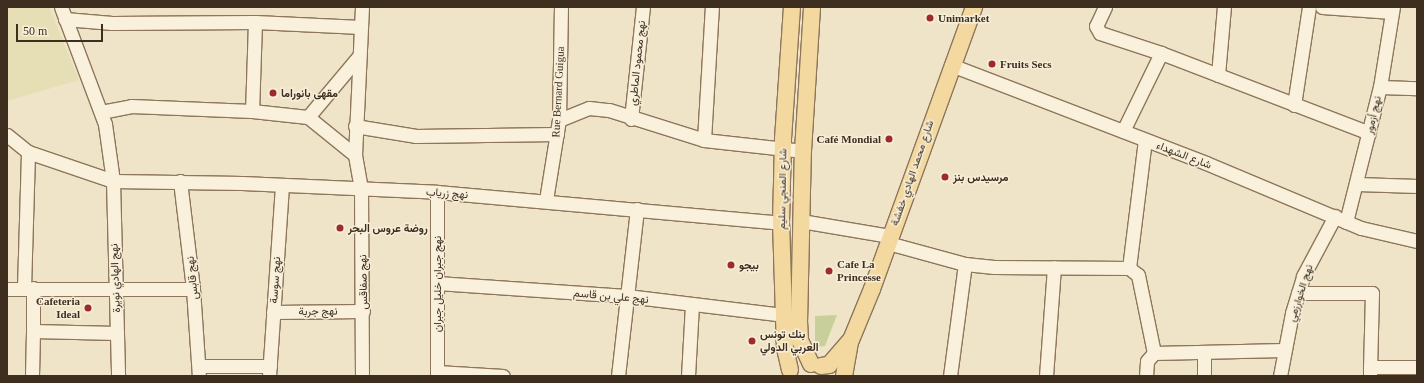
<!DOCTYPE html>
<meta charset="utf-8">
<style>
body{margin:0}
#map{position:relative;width:1424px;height:383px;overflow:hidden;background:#f0e4c8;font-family:"Times New Roman",Vazirmatn,serif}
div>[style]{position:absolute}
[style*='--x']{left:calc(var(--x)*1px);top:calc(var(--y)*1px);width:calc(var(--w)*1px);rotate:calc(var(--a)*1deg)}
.farmland>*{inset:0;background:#e6deb5}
.green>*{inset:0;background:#c9cf9b}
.roads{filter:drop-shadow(1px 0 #8d765c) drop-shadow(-1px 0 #8d765c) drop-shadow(0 1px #8d765c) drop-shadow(0 -1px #8d765c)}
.minor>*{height:13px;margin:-6.5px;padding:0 6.5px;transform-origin:6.5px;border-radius:6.5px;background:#faf1dc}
.major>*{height:16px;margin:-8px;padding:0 8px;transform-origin:8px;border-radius:8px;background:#f3d9a0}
.dots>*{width:11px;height:11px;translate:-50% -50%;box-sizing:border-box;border:2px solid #f7eed8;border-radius:50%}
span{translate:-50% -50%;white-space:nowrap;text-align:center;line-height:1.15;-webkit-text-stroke:3px #f7eed8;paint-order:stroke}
.poi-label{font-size:11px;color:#3d2e20;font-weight:700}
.left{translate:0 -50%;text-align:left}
.right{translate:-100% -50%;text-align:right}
.street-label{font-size:11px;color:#3d2e20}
.frame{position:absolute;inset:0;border:8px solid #3d2e20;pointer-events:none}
.scale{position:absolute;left:16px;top:24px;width:87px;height:18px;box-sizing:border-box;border:2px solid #3d2e20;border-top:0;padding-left:5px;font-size:12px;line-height:14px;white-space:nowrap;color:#3d2e20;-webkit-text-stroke:3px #f7eed8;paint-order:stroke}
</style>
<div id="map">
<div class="farmland">
<i style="clip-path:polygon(7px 7px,49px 7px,79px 80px,7px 101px)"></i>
</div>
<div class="green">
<i style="clip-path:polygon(837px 315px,825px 346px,817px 347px,815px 345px,815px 316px)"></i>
</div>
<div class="roads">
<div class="minor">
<i style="--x:61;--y:7;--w:125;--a:69.4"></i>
<i style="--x:105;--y:124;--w:58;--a:82"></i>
<i style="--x:113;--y:181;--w:195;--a:88.5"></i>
<i style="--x:362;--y:7;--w:148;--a:92.7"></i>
<i style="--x:355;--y:155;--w:34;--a:80"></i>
<i style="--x:361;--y:188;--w:188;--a:89.7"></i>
<i style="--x:1105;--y:7;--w:21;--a:115"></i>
<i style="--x:1096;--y:26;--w:8;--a:60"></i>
<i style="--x:1100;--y:33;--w:64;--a:18.2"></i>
<i style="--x:1161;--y:53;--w:223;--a:21"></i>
<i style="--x:1322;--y:7;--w:70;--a:4.1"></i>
<i style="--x:65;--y:19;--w:47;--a:4.9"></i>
<i style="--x:112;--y:23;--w:143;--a:-0.4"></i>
<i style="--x:255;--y:22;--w:106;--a:2.7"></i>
<i style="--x:255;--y:22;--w:89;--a:91.9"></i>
<i style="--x:252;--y:111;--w:56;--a:6.1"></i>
<i style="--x:308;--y:117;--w:60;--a:39"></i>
<i style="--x:951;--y:65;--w:273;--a:21"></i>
<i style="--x:1206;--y:163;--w:168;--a:22.8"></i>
<i style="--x:1361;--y:228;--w:57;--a:13.1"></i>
<i style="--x:1218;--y:75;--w:68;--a:-85"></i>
<i style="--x:1380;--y:87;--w:37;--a:2"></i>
<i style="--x:1294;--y:105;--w:99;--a:-81.3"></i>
<i style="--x:101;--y:112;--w:31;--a:-11"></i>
<i style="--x:131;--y:106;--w:121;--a:2.4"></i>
<i style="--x:308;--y:117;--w:80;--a:-50.1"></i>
<i style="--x:631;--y:119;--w:113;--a:-83.9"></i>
<i style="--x:559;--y:120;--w:32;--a:-22"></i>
<i style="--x:589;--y:108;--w:20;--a:6"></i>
<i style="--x:609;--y:110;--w:100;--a:17.5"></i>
<i style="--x:704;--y:140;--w:100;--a:6.3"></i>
<i style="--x:355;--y:126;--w:62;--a:9.3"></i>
<i style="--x:416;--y:136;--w:141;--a:-0.8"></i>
<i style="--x:1123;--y:131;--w:87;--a:-64"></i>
<i style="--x:7;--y:135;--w:27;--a:39"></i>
<i style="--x:28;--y:152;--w:90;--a:18.8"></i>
<i style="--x:113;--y:181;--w:129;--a:0.9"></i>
<i style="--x:242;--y:183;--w:195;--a:2.6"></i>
<i style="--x:437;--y:192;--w:345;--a:5.1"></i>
<i style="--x:704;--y:140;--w:133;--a:-86.6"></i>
<i style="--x:180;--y:181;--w:109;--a:83.1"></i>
<i style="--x:193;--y:289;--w:87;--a:86.1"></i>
<i style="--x:1357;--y:184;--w:60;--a:1.9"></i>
<i style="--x:437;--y:192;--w:184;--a:90"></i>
<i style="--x:546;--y:200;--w:81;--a:-80.8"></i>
<i style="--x:559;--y:120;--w:113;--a:-89"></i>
<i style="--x:801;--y:221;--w:90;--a:9.6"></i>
<i style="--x:1346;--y:222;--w:139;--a:-75.9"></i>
<i style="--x:1380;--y:87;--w:81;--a:-80.8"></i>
<i style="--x:888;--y:243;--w:80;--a:15.3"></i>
<i style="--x:965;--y:264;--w:29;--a:6"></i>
<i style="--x:994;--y:267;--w:135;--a:0.4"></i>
<i style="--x:1129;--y:268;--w:11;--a:38"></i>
<i style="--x:1138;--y:275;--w:80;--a:78.4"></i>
<i style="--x:1154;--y:353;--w:130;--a:-1.3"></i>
<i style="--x:1129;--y:268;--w:129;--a:-82.9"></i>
<i style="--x:437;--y:283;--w:190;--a:3.9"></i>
<i style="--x:627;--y:296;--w:157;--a:6.9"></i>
<i style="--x:24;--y:288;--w:136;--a:-88.3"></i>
<i style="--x:7;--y:289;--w:186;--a:0"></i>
<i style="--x:1298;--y:293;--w:74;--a:0"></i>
<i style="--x:1372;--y:293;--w:74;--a:91.5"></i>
<i style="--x:273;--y:312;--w:90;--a:-0.6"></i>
<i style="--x:33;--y:331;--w:43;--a:-90"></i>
<i style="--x:1204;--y:353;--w:23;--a:90"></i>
<i style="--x:199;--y:366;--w:71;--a:0"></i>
<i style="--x:437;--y:372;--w:66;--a:3.5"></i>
<i style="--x:32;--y:376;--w:45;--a:-88.7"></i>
<i style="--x:33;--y:331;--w:84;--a:1.4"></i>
<i style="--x:269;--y:376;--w:191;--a:-86.1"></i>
<i style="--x:618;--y:376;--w:168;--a:-83.5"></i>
<i style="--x:688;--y:376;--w:72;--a:-86.8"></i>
<i style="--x:950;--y:376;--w:113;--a:-82.4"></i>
<i style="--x:1046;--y:376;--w:109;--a:-85.8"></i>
<i style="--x:1146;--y:376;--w:15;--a:-86"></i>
<i style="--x:1147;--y:361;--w:11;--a:-49"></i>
<i style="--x:1280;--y:376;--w:64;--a:-79.2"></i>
<i style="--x:1292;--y:313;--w:39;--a:-73"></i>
<i style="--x:1303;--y:276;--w:68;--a:-61.9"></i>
<i style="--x:1370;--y:376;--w:9;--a:-90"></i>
<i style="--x:1370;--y:367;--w:47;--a:0"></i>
</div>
<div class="major">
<i style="--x:811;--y:364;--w:26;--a:-115"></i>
<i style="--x:800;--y:340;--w:17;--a:-93"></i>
<i style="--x:799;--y:323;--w:172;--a:-88.7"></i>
<i style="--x:803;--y:151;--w:144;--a:-86.4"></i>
<i style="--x:821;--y:366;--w:8;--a:-7"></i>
<i style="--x:829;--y:365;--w:33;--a:-49"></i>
<i style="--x:851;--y:340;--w:55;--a:-67.6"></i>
<i style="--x:872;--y:289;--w:300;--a:-70.1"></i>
<i style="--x:790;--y:370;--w:22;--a:-103"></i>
<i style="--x:785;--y:349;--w:126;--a:-91.8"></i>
<i style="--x:781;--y:223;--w:84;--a:-88.6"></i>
<i style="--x:783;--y:139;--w:132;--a:-86.1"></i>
<i style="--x:844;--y:376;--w:34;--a:-80"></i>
</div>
</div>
<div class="dots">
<i style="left:930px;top:18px;background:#9e2a2b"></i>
<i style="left:992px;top:64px;background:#9e2a2b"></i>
<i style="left:273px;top:93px;background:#9e2a2b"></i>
<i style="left:889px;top:139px;background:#9e2a2b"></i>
<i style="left:945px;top:177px;background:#9e2a2b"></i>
<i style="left:340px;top:228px;background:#9e2a2b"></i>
<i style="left:731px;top:265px;background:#9e2a2b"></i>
<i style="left:829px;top:271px;background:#9e2a2b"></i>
<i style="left:88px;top:308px;background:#9e2a2b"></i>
<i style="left:752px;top:341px;background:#9e2a2b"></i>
</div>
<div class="poi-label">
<span class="left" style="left:938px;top:18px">Unimarket</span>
<span class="left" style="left:1000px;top:64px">Fruits Secs</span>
<span class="left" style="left:281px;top:93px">مقهى بانوراما</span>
<span class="right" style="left:881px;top:139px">Café Mondial</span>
<span class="left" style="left:953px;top:177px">مرسيدس بنز</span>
<span class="left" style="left:348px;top:228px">روضة عروس البحر</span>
<span class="left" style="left:739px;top:265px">بيجو</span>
<span class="left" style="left:837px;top:271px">Cafe La<br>Princesse</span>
<span class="right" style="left:80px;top:308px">Cafeteria<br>Ideal</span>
<span class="left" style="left:760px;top:341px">بنك تونس<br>العربي الدولي</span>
</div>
<div class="street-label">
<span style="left:637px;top:63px;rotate:-84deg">نهج محمود الماطري</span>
<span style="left:558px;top:92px;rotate:-87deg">Rue Bernard Guigua</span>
<span style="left:1373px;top:115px;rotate:-77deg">نهج أزمور</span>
<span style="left:1184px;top:155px;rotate:21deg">شارع الشهداء</span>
<span style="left:912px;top:173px;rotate:-71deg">شارع محمد الهادي خفشة</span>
<span style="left:782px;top:189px;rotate:-89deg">شارع المنجي سليم</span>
<span style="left:447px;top:193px;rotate:4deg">نهج زرياب</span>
<span style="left:115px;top:278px;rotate:-92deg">نهج الهادي نويرة</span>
<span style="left:192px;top:278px;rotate:-96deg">نهج قابس</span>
<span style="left:275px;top:280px;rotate:-86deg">نهج سوسة</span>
<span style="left:363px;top:282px;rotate:-91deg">نهج صفاقس</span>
<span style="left:437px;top:284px;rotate:-90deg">نهج جبران خليل جبران</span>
<span style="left:1300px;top:293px;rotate:-72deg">نهج الخوارزمي</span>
<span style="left:611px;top:296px;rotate:5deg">نهج علي بن قاسم</span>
<span style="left:318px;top:311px;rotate:-1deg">نهج جربة</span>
</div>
<div class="frame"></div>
<div class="scale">50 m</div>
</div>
